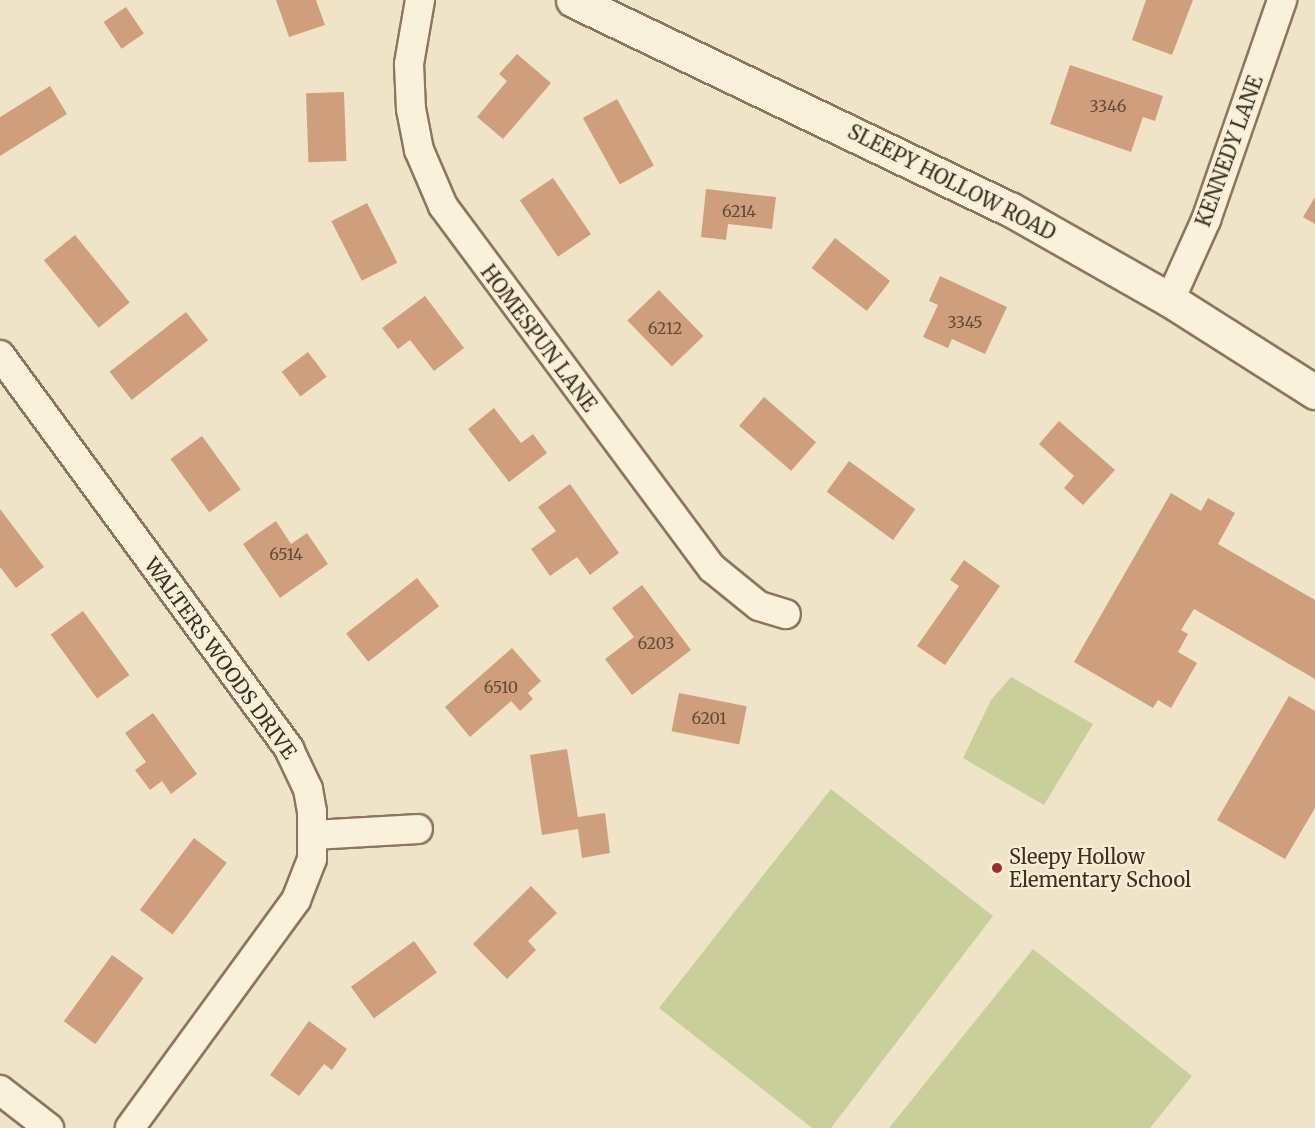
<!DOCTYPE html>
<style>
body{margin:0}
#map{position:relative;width:1315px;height:1128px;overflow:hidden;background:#f0e4c8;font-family:Merriweather,serif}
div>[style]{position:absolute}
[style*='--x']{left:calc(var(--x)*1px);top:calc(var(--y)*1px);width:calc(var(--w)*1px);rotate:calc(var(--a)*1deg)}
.green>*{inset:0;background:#c9cf9b}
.building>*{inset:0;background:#cf9f7d;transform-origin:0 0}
.roads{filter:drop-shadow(2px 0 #8d765c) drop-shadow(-2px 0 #8d765c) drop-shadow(0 2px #8d765c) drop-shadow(0 -2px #8d765c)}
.minor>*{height:28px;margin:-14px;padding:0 14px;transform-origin:14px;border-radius:14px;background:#faf1dc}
.secondary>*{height:33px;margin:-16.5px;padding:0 16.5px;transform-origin:16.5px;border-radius:16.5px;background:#faf1dc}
.dots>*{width:16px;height:16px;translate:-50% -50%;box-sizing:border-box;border:3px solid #f7eed8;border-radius:50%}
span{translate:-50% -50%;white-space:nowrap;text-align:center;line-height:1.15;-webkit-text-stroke:4.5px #f7eed8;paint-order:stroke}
.number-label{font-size:16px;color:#624a37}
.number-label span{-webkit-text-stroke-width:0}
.street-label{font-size:20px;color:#3d2e20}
.poi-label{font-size:20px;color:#3d2e20}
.left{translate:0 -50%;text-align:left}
</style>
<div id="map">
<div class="green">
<i style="clip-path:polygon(1011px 677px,1093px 724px,1044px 805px,963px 758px,991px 700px)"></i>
<i style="clip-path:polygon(831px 789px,993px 916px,831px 1128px,812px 1128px,659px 1008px)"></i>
<i style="clip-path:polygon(1033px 949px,1192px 1076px,1150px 1128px,889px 1128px)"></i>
</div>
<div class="building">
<i style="clip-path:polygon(276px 0,316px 0,325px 25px,289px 37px)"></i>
<i style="clip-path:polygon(1146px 0,1193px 0,1172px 55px,1132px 40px)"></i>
<i style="left:126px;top:7px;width:32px;height:27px;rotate:56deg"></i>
<i style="clip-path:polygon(517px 54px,551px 83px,503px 139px,477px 117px,507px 81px,499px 74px)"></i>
<i style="clip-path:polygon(1070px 65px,1163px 96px,1155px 121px,1143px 117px,1131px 152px,1050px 124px)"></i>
<i style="clip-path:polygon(50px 86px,67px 114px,0 156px,0 117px)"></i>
<i style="left:344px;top:92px;width:69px;height:38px;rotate:88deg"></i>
<i style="left:617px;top:99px;width:76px;height:39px;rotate:61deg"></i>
<i style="left:553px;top:178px;width:68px;height:40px;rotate:56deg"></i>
<i style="clip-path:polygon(706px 189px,776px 197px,772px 229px,728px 224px,726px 240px,701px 237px)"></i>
<i style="clip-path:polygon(1315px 197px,1315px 224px,1303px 217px)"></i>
<i style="left:367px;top:203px;width:67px;height:40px;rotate:63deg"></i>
<i style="left:75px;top:235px;width:87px;height:40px;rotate:51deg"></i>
<i style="left:835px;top:238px;width:70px;height:38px;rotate:38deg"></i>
<i style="clip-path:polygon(940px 276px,1007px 307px,985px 354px,952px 339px,948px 348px,923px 337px,938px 305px,929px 301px)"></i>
<i style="left:659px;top:290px;width:64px;height:44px;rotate:46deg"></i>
<i style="clip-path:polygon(425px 296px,464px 348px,434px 371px,410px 340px,398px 349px,382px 328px)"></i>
<i style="left:186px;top:312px;width:36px;height:97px;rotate:52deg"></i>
<i style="left:308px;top:352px;width:31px;height:33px;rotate:53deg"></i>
<i style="left:764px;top:397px;width:69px;height:38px;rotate:41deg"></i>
<i style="clip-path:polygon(494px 408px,521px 443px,533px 434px,547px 453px,509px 482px,468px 429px)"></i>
<i style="clip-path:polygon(1059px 421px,1115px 470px,1083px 505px,1064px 488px,1074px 476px,1039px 444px)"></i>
<i style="left:202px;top:436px;width:66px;height:39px;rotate:54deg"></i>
<i style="left:849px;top:461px;width:82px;height:38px;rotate:36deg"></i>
<i style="clip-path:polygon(570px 484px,619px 553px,590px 575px,577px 557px,550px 576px,531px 549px,556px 531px,538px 507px)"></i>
<i style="clip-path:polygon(1171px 493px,1201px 511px,1208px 498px,1235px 513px,1218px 544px,1315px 600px,1315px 679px,1194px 609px,1181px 630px,1188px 634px,1178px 652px,1197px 663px,1171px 708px,1158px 700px,1153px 708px,1074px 662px)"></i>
<i style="clip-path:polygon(0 509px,44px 567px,16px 588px,0 567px)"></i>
<i style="clip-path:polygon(276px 521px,291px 544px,307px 533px,328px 564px,280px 598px,243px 544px)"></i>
<i style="clip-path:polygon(964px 560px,1000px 586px,945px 665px,917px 646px,959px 586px,950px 580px)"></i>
<i style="left:417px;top:578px;width:36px;height:90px;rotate:52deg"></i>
<i style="clip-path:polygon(642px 585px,691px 650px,632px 695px,605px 659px,634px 637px,612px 608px)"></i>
<i style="left:83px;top:611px;width:79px;height:40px;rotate:54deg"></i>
<i style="clip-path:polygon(512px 648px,541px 681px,528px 693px,533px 699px,520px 711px,511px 701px,470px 737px,445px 707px)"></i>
<i style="left:679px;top:693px;width:69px;height:39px;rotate:11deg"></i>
<i style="clip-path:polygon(1289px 696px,1315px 711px,1315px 808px,1285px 859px,1217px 820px)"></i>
<i style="clip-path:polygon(153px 713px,197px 774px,171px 794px,162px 781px,150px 790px,135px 770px,146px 762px,125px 733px)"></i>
<i style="clip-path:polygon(567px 749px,578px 817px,605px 813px,610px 853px,582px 858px,578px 829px,542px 835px,530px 755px)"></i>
<i style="left:194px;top:838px;width:41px;height:90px;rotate:37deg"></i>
<i style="clip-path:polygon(531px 886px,557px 913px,528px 941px,536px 950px,507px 979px,473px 944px)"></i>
<i style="left:414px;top:941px;width:39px;height:78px;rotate:54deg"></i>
<i style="left:112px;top:955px;width:39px;height:82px;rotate:36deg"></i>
<i style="clip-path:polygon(309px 1021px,347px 1049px,332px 1070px,324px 1064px,299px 1096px,270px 1075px)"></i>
</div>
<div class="roads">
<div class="minor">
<i style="--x:420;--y:0;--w:65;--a:99.8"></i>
<i style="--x:409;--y:64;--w:45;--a:87.5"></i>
<i style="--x:411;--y:109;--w:42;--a:79"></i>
<i style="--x:419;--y:150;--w:61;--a:66.8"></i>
<i style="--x:443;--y:206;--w:451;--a:53.4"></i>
<i style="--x:712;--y:568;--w:60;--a:39"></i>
<i style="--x:759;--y:606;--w:28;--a:17"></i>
<i style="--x:1170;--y:300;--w:88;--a:-65.8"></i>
<i style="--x:1206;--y:220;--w:233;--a:-70.9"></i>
<i style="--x:0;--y:355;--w:489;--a:53.7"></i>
<i style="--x:289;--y:749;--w:44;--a:64.6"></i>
<i style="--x:308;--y:789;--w:23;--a:80"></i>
<i style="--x:312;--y:812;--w:47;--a:90"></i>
<i style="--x:312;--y:859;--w:44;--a:111.3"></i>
<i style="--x:296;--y:900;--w:282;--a:126.1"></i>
<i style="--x:314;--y:835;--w:104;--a:-3.3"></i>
<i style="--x:0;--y:1090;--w:62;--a:37.8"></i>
</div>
<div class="secondary">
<i style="--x:573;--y:0;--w:484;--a:25.6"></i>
<i style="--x:1010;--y:209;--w:184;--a:29.6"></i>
<i style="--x:1170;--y:300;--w:172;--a:32.4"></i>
</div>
</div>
<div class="dots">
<i style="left:997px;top:868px;background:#9e2a2b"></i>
</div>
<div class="number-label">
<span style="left:1108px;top:106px">3346</span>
<span style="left:739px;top:211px">6214</span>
<span style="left:965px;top:322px">3345</span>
<span style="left:665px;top:328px">6212</span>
<span style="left:286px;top:554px">6514</span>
<span style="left:656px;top:643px">6203</span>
<span style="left:501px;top:687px">6510</span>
<span style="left:709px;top:718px">6201</span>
</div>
<div class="street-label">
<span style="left:1229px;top:151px;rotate:-70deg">KENNEDY LANE</span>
<span style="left:952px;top:182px;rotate:27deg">SLEEPY HOLLOW ROAD</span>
<span style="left:539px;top:338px;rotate:53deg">HOMESPUN LANE</span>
<span style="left:221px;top:658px;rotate:54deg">WALTERS WOODS DRIVE</span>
</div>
<div class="poi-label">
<span class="left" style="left:1009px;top:868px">Sleepy Hollow<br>Elementary School</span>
</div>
</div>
